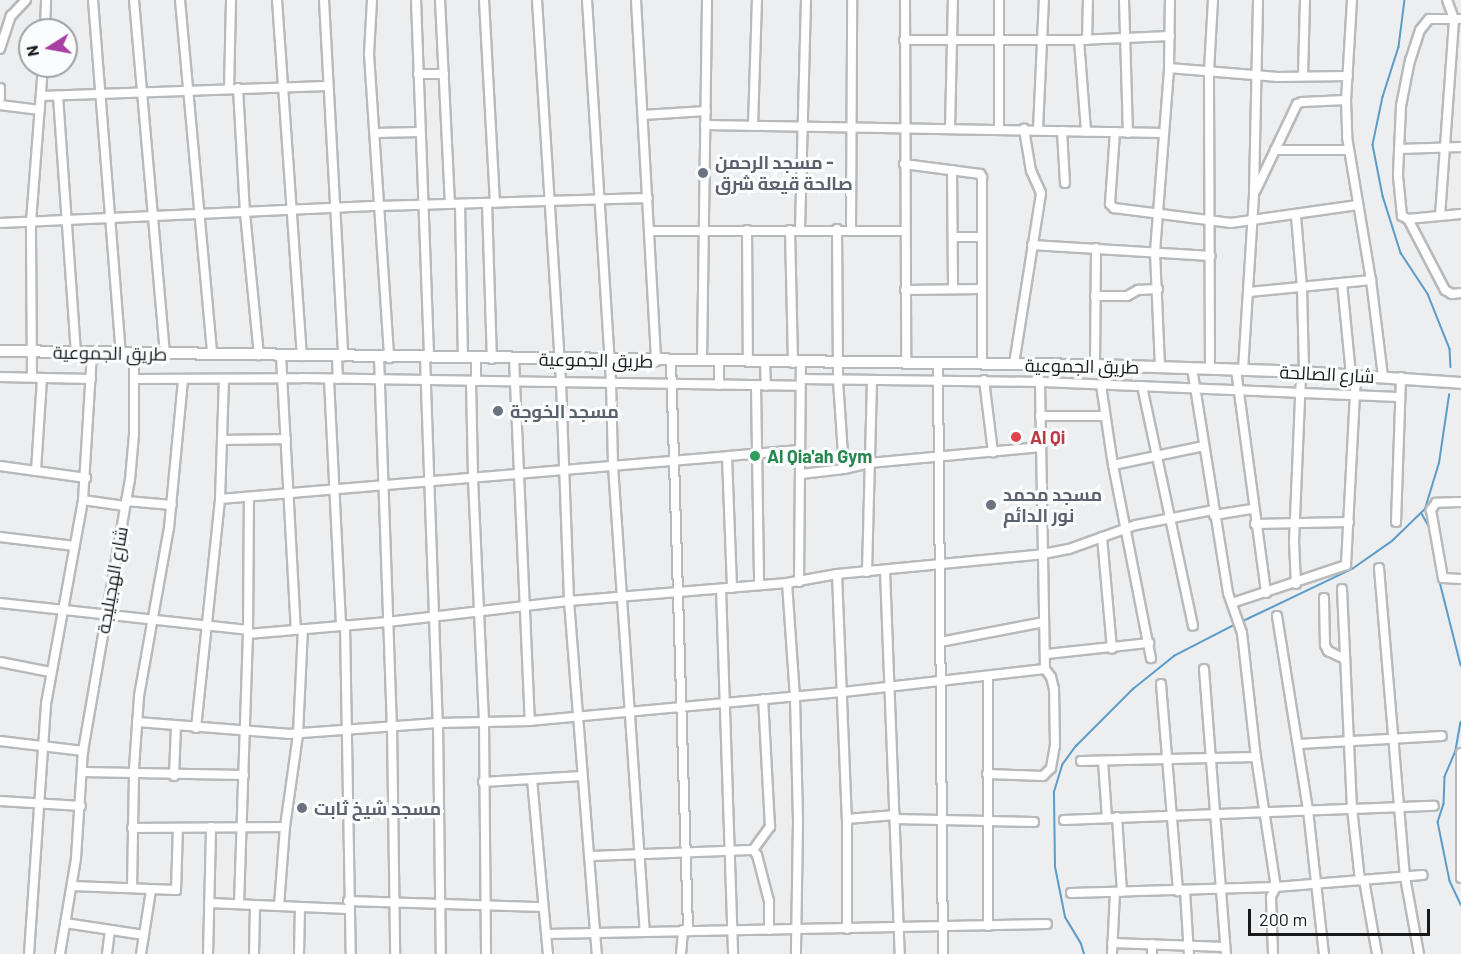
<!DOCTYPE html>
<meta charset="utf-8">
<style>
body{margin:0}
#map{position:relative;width:1461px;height:954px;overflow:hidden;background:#edeef0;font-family:Barlow,Cairo,sans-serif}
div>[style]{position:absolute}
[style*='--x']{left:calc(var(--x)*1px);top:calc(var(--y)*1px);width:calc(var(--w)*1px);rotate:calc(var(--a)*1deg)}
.stream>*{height:1.5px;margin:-0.75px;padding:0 0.75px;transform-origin:0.75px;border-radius:0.75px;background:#5b9cc8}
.roads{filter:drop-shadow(2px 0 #b8b9ba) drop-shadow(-2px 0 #b8b9ba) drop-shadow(0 2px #b8b9ba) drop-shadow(0 -2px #b8b9ba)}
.minor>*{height:8px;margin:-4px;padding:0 4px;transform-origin:4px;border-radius:4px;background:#fff}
.major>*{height:10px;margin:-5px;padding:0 5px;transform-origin:5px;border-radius:5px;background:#fff}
.dots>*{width:16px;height:16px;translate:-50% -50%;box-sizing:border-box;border:3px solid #fbfcfe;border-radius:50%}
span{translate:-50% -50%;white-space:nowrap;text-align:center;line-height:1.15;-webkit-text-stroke:6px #fbfcfe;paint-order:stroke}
.worship-label{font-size:18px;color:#5b616d;font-weight:700}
.left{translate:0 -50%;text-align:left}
.street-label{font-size:18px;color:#181819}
.health-label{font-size:18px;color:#be3a42;font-weight:700}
.leisure-label{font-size:18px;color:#27864d;font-weight:700}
.north{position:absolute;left:18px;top:18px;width:60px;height:60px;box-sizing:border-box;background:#fbfcfe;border:2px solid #a0a1a2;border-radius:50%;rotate:259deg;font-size:16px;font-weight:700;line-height:24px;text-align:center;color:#181819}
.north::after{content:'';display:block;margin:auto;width:21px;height:27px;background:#a83fa2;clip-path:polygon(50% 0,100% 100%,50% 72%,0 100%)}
.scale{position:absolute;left:1248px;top:909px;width:182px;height:27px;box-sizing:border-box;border:3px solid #181819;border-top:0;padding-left:8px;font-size:18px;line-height:21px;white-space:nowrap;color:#181819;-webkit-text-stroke:4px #fbfcfe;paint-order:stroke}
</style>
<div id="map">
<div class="stream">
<i style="--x:1405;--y:0;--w:47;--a:97.3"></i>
<i style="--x:1399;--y:47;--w:52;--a:107.7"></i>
<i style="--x:1383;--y:97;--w:49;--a:101.8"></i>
<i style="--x:1373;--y:145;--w:52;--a:78.9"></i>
<i style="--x:1383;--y:196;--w:60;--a:72.5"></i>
<i style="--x:1401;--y:253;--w:49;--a:56.6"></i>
<i style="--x:1428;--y:294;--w:59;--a:68.2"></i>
<i style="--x:1450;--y:349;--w:18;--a:87"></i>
<i style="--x:1422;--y:514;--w:16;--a:60"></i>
<i style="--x:1440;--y:582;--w:86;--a:75.8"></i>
<i style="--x:1243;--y:621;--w:121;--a:-25.5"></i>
<i style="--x:1352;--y:569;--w:49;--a:-35"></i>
<i style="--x:1392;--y:541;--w:46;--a:-44.1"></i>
<i style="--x:1425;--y:509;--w:48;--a:-73.1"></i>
<i style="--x:1439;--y:463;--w:69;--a:-81.6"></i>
<i style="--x:1461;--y:722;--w:29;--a:100"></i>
<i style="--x:1456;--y:751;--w:28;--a:113"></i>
<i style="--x:1445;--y:777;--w:27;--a:92"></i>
<i style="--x:1444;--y:804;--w:19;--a:108"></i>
<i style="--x:1438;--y:822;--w:60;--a:78.5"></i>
<i style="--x:1450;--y:881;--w:26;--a:65"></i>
<i style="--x:1084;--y:954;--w:10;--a:-107"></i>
<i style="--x:1081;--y:944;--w:31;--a:-121"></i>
<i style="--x:1065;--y:917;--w:51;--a:-101.3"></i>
<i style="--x:1055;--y:867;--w:75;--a:-90.8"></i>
<i style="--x:1054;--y:792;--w:28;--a:-73"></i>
<i style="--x:1062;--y:765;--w:24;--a:-54"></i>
<i style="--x:1076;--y:746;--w:81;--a:-45"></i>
<i style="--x:1133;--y:689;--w:53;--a:-38.8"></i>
<i style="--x:1174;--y:656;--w:70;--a:-27.3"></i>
</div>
<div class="roads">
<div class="minor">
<i style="--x:93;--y:0;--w:354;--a:85.5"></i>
<i style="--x:134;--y:0;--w:355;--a:85"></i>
<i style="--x:180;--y:0;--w:355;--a:84.8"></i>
<i style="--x:277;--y:0;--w:357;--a:86"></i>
<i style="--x:324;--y:0;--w:357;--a:86.9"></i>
<i style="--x:372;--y:0;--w:54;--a:93.2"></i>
<i style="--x:369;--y:54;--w:305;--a:86.2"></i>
<i style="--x:416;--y:0;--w:358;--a:87.9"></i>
<i style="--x:440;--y:0;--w:204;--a:87.2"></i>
<i style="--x:484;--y:0;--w:203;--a:86.9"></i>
<i style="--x:537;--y:0;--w:383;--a:86.4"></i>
<i style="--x:561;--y:382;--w:219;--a:87.9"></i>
<i style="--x:569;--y:601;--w:354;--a:85.5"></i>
<i style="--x:587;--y:0;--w:383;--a:86.4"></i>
<i style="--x:611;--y:382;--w:84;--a:88.6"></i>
<i style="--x:613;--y:466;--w:466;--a:86.1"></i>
<i style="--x:636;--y:0;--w:362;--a:86.8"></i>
<i style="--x:905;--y:0;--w:364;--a:89.8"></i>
<i style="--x:1124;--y:0;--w:133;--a:88.3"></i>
<i style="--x:1352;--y:0;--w:100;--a:93.4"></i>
<i style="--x:1346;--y:100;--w:37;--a:88"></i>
<i style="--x:1347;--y:137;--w:145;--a:80.5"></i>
<i style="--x:1371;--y:280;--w:98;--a:82.9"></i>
<i style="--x:1461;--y:19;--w:32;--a:180"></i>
<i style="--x:1429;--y:19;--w:14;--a:129"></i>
<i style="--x:1420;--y:30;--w:32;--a:108"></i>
<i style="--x:1410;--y:60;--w:47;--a:101.1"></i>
<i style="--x:1401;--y:106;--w:70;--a:92.5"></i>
<i style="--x:1398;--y:176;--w:40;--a:84.3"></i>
<i style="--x:1402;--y:216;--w:7;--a:27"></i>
<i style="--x:1408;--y:219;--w:80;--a:62.5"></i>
<i style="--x:1445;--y:290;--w:8;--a:30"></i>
<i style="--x:1452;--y:294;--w:9;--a:-6"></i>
<i style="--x:45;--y:30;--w:30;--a:-88"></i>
<i style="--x:904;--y:40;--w:175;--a:0"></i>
<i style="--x:1079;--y:40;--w:91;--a:-2.5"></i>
<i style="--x:1079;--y:40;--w:92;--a:85.6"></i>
<i style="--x:1087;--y:40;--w:40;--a:-88.6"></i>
<i style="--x:0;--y:49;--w:35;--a:-72"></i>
<i style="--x:11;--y:16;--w:22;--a:-47"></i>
<i style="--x:1169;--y:68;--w:109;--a:4.7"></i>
<i style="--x:1278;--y:77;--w:70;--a:-0.8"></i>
<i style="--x:418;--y:74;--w:26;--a:0"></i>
<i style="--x:1303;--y:76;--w:76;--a:-88.5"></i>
<i style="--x:0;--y:88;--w:10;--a:90"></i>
<i style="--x:238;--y:88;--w:125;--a:86.8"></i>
<i style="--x:245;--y:213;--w:143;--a:84.4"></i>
<i style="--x:229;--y:89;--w:89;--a:-88.7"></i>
<i style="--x:41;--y:96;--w:286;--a:-2"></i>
<i style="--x:58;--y:96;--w:258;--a:86"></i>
<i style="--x:0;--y:105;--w:40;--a:7.1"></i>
<i style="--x:643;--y:115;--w:63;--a:-3.6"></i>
<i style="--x:705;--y:125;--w:459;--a:1"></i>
<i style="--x:753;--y:126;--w:126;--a:-88.2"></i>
<i style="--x:950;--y:129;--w:129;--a:-88.7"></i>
<i style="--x:999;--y:129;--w:129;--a:-90"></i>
<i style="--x:1038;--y:130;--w:130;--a:-87.4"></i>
<i style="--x:1062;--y:131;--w:52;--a:86.7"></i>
<i style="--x:1115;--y:132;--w:72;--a:94"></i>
<i style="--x:1110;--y:204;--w:6;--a:45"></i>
<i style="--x:1114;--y:208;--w:118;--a:7.3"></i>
<i style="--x:1231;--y:223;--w:128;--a:-8.1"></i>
<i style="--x:375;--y:133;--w:45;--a:-1.3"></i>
<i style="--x:1399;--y:149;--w:62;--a:-1.8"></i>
<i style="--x:1275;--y:150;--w:74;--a:0"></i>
<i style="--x:904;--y:164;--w:77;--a:7.5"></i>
<i style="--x:980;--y:174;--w:4;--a:56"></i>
<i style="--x:982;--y:177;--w:187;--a:90"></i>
<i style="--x:952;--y:170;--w:119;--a:89.5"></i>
<i style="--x:1256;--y:190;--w:95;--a:-64.5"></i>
<i style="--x:1297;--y:104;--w:5;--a:-22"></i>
<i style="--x:1302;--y:102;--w:44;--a:-2.6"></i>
<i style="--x:487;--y:203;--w:156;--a:88.2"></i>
<i style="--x:460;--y:204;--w:154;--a:88.9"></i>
<i style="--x:1296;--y:216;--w:72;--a:85.2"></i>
<i style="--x:1302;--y:288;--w:84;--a:88.6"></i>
<i style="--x:1440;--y:216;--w:197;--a:-85.9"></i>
<i style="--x:1454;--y:19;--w:20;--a:-110"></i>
<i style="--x:1408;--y:219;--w:53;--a:-5.4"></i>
<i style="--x:0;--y:223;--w:379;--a:-2.6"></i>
<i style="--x:379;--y:206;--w:269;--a:-1.7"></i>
<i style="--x:800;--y:229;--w:229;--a:-88.5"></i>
<i style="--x:837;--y:229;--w:152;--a:89.6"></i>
<i style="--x:838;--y:381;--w:88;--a:86.1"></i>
<i style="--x:851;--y:229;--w:229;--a:-89.7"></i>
<i style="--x:747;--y:230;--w:131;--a:89.6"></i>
<i style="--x:790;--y:230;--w:133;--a:88.7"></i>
<i style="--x:650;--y:231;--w:254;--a:0"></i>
<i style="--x:953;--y:237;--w:28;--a:0"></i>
<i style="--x:1032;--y:245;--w:179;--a:3.5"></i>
<i style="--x:1342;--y:283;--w:92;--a:84.4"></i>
<i style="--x:905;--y:290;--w:76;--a:-0.8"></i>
<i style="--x:1249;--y:292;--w:123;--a:-5.6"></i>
<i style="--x:1095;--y:296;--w:32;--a:0"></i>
<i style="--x:1127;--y:296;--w:13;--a:-29"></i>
<i style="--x:1138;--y:290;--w:20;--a:-3"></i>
<i style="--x:281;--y:356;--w:273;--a:86.9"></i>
<i style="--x:337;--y:356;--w:23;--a:88"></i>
<i style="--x:379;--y:357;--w:369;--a:88"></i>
<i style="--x:392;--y:726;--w:228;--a:89.2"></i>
<i style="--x:425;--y:358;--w:365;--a:88"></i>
<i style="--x:438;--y:723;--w:231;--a:89.3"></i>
<i style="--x:514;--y:359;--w:362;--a:87.5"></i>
<i style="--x:671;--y:360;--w:570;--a:88.29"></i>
<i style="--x:702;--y:361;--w:361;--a:-89.2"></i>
<i style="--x:765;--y:362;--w:24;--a:88"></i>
<i style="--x:938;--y:363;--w:591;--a:89.52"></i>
<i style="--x:1014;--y:364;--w:173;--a:-81"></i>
<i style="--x:1041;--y:193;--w:24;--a:-114"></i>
<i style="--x:1031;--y:171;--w:43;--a:-99.5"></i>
<i style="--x:1095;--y:365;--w:117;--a:-89.5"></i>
<i style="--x:1160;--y:367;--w:115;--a:-92.5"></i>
<i style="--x:1155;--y:252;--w:185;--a:-85.6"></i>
<i style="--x:1169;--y:68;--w:68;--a:-89.2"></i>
<i style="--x:1192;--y:368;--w:228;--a:80.9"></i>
<i style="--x:1228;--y:593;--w:42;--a:70.7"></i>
<i style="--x:1242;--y:633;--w:125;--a:83.6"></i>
<i style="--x:1256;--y:757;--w:132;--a:81.3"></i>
<i style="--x:1276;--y:887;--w:11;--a:117"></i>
<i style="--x:1271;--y:897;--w:57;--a:88"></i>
<i style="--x:1210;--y:369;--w:298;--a:-90.2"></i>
<i style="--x:1209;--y:71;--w:71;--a:-86.8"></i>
<i style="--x:1236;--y:370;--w:225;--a:82.3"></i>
<i style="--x:1243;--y:370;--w:177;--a:-86.4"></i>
<i style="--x:1254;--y:193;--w:193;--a:-88.8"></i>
<i style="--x:0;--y:377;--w:91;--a:1.3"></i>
<i style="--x:32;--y:377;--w:155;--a:-90.4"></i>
<i style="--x:31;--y:222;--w:156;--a:-85.6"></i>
<i style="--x:135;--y:379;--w:166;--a:-0.3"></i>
<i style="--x:301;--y:378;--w:499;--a:0.9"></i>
<i style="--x:329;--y:379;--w:246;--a:87.2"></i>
<i style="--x:801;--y:379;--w:239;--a:0.7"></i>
<i style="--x:1040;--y:382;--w:360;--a:2.4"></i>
<i style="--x:984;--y:380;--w:73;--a:82.9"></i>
<i style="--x:471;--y:381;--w:98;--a:88.8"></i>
<i style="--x:473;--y:479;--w:242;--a:87.4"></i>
<i style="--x:484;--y:721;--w:233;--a:89.5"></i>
<i style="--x:476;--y:381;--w:22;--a:-90"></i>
<i style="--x:719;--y:385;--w:24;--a:-90"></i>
<i style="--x:1101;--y:385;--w:81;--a:81.5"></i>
<i style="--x:1113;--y:465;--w:197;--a:78.9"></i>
<i style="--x:756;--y:386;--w:199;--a:89.1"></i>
<i style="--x:1142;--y:386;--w:245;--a:78"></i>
<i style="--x:1040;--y:416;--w:65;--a:0"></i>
<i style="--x:224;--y:440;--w:62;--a:-0.9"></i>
<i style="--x:727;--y:457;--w:131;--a:87.8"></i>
<i style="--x:1113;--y:465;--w:93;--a:-11.8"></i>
<i style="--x:0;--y:466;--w:87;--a:7.9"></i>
<i style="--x:36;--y:471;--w:93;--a:-86.3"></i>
<i style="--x:801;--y:474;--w:43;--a:-6.6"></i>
<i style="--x:844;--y:469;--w:26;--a:-13"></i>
<i style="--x:869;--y:463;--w:173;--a:-5.3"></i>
<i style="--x:220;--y:499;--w:582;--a:-4.83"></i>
<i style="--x:83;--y:500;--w:42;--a:8.1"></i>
<i style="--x:126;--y:501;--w:46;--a:5"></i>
<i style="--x:1461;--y:502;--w:25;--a:178"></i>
<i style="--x:1436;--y:503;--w:9;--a:126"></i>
<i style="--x:1431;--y:510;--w:69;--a:80"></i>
<i style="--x:1443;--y:578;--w:18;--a:3"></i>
<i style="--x:1214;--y:515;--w:39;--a:-9"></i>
<i style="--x:1396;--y:522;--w:145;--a:-88"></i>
<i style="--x:1255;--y:524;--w:94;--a:-1.2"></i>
<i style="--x:0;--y:537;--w:75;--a:6.9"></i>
<i style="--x:1102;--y:537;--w:112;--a:84.9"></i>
<i style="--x:1379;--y:568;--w:310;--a:85.2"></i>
<i style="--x:1405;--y:877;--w:78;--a:79.7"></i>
<i style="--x:885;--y:571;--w:383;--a:87.8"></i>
<i style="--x:867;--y:572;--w:191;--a:-88.5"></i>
<i style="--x:837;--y:574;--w:245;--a:87.7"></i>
<i style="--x:847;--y:819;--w:110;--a:90"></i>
<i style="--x:799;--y:582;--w:219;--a:-89.5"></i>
<i style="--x:787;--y:583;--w:114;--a:86"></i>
<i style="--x:795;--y:697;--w:125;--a:88.6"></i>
<i style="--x:798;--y:822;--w:132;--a:90.9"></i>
<i style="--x:1296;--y:584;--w:42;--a:-92.7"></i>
<i style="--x:1294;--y:542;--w:170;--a:-87.6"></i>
<i style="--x:721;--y:589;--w:365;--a:88.1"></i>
<i style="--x:1342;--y:589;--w:219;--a:87.4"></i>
<i style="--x:1352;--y:808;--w:73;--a:83.7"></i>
<i style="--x:1324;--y:598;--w:47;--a:88.8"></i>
<i style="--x:1325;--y:645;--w:7;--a:63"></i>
<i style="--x:1328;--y:651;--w:19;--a:25"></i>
<i style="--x:0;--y:603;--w:249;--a:6.2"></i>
<i style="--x:1232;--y:603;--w:120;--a:-18.4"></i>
<i style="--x:1346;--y:565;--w:190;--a:-87"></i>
<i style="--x:1277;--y:616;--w:196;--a:80.9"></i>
<i style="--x:1308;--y:810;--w:145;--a:83.7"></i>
<i style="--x:345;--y:625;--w:329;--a:89"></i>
<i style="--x:248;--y:634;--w:140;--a:-4.9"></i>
<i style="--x:387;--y:622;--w:183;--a:-6.6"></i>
<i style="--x:569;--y:601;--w:219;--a:-4.7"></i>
<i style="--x:787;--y:583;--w:51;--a:-10.2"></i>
<i style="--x:837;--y:574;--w:207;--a:-5.5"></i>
<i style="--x:1043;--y:554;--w:26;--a:-11"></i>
<i style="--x:1069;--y:549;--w:71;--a:-19.7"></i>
<i style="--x:1136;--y:525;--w:78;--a:-11"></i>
<i style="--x:940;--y:642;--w:106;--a:-10.9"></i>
<i style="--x:1047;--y:654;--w:103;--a:-6.2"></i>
<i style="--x:0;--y:662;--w:51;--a:11.3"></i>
<i style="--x:1204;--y:669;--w:286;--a:85.6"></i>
<i style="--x:988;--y:677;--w:249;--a:90"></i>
<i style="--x:1161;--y:684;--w:208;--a:85.3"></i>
<i style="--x:137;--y:722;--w:151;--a:4.5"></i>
<i style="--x:288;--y:734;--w:150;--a:-4.2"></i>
<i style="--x:438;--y:723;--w:92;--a:-1.2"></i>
<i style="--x:530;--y:721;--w:314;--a:-5.3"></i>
<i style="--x:843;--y:692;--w:203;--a:-6.5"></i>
<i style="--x:196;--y:728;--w:230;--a:-84"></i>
<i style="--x:220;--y:499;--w:119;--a:-88.1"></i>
<i style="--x:0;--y:741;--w:84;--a:6.9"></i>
<i style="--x:1299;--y:744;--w:143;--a:-3.2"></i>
<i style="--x:1461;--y:753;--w:125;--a:90"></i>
<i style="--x:1081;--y:761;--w:175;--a:-1.3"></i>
<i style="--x:1103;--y:761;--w:57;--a:86"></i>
<i style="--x:82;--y:772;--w:162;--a:1.1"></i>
<i style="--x:987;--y:774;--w:56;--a:2"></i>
<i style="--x:1043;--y:776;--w:11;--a:-45"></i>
<i style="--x:1051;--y:768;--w:23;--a:-80"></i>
<i style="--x:1055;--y:745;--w:56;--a:-91"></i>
<i style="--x:1054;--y:689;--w:12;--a:-104"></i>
<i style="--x:1051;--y:677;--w:10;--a:-127"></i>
<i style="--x:1045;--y:669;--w:287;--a:-91"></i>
<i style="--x:174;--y:776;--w:50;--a:-87.7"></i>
<i style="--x:532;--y:779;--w:176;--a:84.8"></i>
<i style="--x:483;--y:782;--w:99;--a:-3.5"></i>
<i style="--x:0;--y:801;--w:81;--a:3.5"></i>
<i style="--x:1117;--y:817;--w:75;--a:86.2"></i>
<i style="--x:847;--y:819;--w:48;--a:-4.8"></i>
<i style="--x:895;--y:819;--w:139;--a:1.2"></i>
<i style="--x:1064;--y:820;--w:370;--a:-2.2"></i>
<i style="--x:132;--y:828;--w:153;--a:-0.4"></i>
<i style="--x:753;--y:850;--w:29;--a:-54"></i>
<i style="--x:770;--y:827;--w:128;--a:-93.1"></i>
<i style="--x:753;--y:850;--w:6;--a:51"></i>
<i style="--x:757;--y:855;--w:48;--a:75.4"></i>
<i style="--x:769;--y:901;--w:29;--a:90"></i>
<i style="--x:589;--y:856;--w:164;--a:-2.1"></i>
<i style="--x:1364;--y:880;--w:75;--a:80"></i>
<i style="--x:72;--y:886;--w:104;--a:2.2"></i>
<i style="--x:176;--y:890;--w:62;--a:-88.2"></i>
<i style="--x:132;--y:888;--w:120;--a:-89"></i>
<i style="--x:134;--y:768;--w:72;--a:-86"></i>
<i style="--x:139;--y:696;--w:171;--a:-79.9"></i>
<i style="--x:169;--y:528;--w:149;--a:-84.6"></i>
<i style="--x:1185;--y:891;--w:63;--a:86.4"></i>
<i style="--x:1071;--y:893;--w:205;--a:-1.7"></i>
<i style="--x:1276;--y:887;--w:147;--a:-4.7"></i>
<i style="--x:348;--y:901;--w:195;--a:1.8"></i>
<i style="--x:209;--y:903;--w:139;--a:2.5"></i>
<i style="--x:239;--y:904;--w:270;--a:-88.1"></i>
<i style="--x:248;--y:634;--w:136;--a:-89.6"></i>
<i style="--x:279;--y:906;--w:79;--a:-85.7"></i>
<i style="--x:285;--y:827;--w:94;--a:-82"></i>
<i style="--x:298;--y:734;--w:105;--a:-87.3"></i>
<i style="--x:65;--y:923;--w:80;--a:8.6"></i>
<i style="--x:546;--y:934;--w:501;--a:-1.14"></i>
<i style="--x:1112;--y:943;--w:113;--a:2"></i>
<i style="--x:1152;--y:944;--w:10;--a:90"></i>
<i style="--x:29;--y:954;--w:251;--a:-86.1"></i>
<i style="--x:46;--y:704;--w:207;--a:-79.7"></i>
<i style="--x:83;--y:500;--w:147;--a:-86.5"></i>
<i style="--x:60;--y:954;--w:97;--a:-80.5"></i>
<i style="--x:76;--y:858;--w:107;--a:-86.3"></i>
<i style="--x:83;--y:751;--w:275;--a:-80.2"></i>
<i style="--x:130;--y:480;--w:46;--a:-85"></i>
<i style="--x:134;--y:434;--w:81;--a:-90"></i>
<i style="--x:107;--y:954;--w:24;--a:-83"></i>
<i style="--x:141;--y:954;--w:65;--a:-81.1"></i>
<i style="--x:208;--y:954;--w:127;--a:-88.6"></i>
<i style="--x:254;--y:954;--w:49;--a:-88.8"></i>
<i style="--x:299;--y:954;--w:46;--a:-88.8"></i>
<i style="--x:681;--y:954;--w:24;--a:-85"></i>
<i style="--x:1112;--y:954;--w:62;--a:-87.2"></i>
</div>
<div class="major">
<i style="--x:0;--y:351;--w:1095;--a:0.73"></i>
<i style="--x:1095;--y:365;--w:206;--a:1.9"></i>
<i style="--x:1301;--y:372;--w:160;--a:3.9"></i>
</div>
</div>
<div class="dots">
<i style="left:703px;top:173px;background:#6b7280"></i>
<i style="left:498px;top:411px;background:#6b7280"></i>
<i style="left:1016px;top:437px;background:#e0444e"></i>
<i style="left:755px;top:456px;background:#2e9e5b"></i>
<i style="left:991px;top:505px;background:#6b7280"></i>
<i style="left:302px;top:808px;background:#6b7280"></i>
</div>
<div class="worship-label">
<span class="left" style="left:715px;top:173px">مسجد الرحمن -<br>صالحة قيعة شرق</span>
<span class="left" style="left:510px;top:411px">مسجد الخوجة</span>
<span class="left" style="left:1003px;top:505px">مسجد محمد<br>نور الدائم</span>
<span class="left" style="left:314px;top:808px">مسجد شيخ ثابت</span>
</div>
<div class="street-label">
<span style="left:110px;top:353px;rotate:1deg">طريق الجموعية</span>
<span style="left:596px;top:360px;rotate:1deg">طريق الجموعية</span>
<span style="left:1082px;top:366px;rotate:1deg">طريق الجموعية</span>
<span style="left:1327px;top:374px;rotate:3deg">شارع الصالحة</span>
<span style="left:112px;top:580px;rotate:-80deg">شارع الهجيليجة</span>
</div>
<div class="health-label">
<span class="left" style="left:1030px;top:437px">Al Qi</span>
</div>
<div class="leisure-label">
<span class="left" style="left:767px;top:456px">Al Qia'ah Gym</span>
</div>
<div class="north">N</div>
<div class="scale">200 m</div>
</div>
